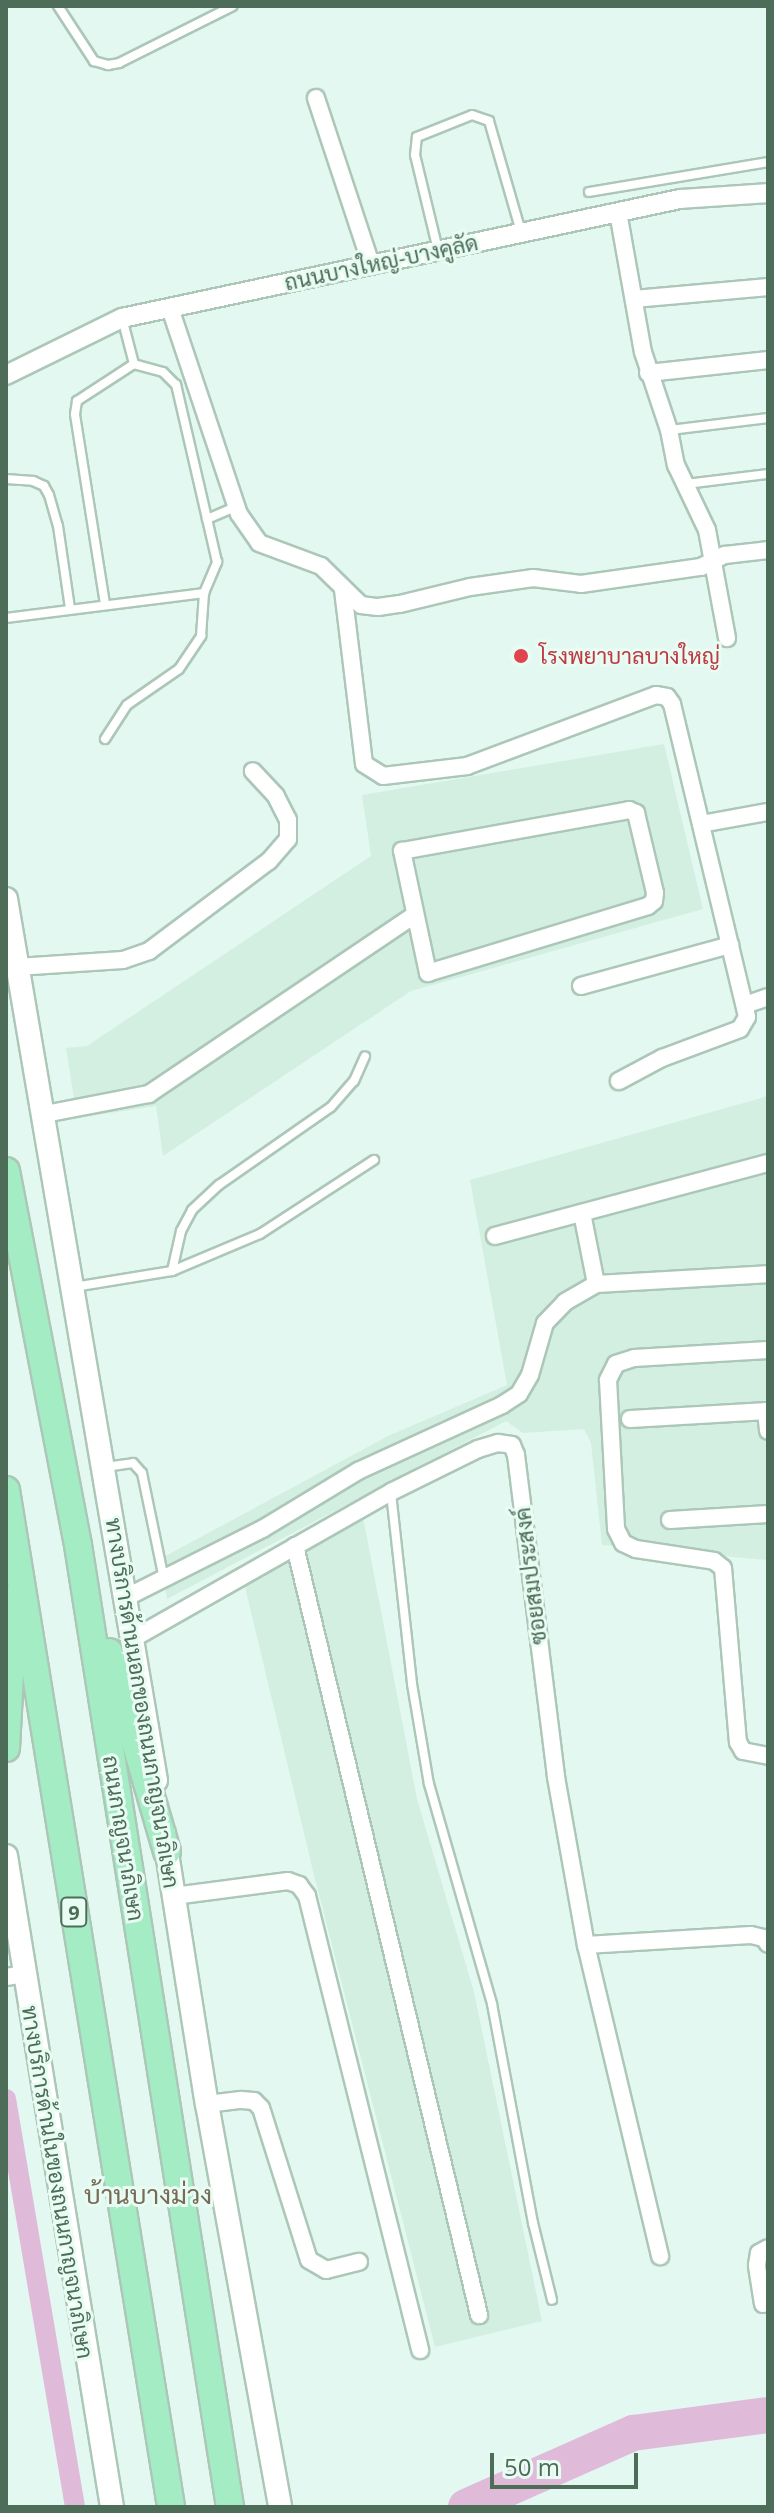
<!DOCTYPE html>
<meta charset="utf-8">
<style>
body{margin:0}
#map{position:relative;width:774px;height:2513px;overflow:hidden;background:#e3f8f0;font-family:"Open Sans",Sarabun,sans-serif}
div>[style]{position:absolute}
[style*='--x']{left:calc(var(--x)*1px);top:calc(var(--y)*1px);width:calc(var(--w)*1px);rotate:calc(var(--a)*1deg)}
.residential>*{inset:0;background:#d3efe2}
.canal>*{height:20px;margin:-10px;padding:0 10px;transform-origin:10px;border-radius:10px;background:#dfbbd9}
.river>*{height:36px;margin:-18px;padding:0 18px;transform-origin:18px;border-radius:18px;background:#dfbbd9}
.roads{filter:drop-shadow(2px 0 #acc7b8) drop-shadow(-2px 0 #acc7b8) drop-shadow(0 2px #acc7b8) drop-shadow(0 -2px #acc7b8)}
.service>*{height:8px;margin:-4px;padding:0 4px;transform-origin:4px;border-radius:4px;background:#fff}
.minor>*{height:16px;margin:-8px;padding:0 8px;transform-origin:8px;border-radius:8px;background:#fff}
.tertiary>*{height:18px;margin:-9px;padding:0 9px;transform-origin:9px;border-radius:9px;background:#fff}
.secondary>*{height:22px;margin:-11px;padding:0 11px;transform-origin:11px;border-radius:11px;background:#fff}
.trunk>*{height:26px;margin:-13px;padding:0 13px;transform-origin:13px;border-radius:13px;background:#a3ecc4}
.dots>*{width:22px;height:22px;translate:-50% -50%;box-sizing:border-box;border:4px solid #e9fcf4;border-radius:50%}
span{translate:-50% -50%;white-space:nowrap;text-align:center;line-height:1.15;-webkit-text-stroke:6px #e9fcf4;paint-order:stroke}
.shield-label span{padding:2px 6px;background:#e9fcf4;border:2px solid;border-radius:6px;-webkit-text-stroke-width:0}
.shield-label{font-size:20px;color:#4d6d58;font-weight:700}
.street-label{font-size:22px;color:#4d6d58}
.health-label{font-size:22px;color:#be3a42}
.left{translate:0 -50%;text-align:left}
.quarter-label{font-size:26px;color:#766c57}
.frame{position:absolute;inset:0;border:8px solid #4d6d58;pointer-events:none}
.scale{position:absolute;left:490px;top:2453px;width:148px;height:36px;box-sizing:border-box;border:4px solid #4d6d58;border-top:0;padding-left:10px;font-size:24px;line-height:28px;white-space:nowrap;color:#4d6d58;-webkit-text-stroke:6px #e9fcf4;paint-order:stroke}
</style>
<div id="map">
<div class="residential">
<i style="clip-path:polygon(664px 744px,703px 909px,411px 991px,163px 1156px,156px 1106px,77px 1118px,66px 1048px,87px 1046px,371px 856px,362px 795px)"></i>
<i style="clip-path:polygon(768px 1096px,768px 1560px,602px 1545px,591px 1443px,584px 1429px,523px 1433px,506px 1421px,167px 1599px,160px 1559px,388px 1436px,507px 1385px,470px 1180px)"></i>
<i style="clip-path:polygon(363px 1517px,417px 1799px,474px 1992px,542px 2321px,435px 2347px,313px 1871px,245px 1587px)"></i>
</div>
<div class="canal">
<i style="--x:6;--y:2099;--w:414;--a:80.4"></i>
</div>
<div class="river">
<i style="--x:466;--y:2507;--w:183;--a:-23.9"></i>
<i style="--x:633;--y:2433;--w:136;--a:-7.6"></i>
</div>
<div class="roads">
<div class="service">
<i style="--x:58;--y:6;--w:66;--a:56.8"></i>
<i style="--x:94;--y:61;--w:15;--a:16"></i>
<i style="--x:108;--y:65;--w:11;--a:-10"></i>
<i style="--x:119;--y:63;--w:127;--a:-26.6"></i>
<i style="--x:589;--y:192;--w:181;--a:-9.5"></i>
<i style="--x:438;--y:250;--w:98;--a:-103.6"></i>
<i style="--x:415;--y:155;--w:18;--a:-84"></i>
<i style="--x:417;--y:137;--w:59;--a:-21.8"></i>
<i style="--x:472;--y:115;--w:18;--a:19"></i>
<i style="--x:489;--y:121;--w:116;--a:73.9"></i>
<i style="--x:670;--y:430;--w:99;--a:-7"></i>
<i style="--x:6;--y:479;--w:27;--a:4"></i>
<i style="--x:33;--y:481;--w:12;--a:24"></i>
<i style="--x:44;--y:486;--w:10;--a:61"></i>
<i style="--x:49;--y:495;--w:32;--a:74"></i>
<i style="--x:58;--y:526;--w:83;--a:81.7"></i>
<i style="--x:686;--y:484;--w:83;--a:-7"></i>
<i style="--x:207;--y:519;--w:33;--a:-23"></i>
<i style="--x:105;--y:604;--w:192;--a:-99"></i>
<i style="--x:75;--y:414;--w:13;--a:-81"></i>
<i style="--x:77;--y:401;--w:68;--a:-33"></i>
<i style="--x:6;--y:618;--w:200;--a:-7.2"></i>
<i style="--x:204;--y:593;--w:34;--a:-67"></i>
<i style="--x:217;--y:562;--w:182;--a:-103"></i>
<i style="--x:176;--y:385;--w:18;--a:-135"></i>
<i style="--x:163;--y:372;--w:30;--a:-165"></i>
<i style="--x:134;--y:364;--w:48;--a:-104.6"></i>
<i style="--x:105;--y:739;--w:40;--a:-57.1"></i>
<i style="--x:127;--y:705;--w:63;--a:-34.7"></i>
<i style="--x:179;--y:669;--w:40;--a:-56"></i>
<i style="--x:201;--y:636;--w:43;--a:-86"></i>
<i style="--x:172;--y:1271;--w:41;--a:-77.3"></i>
<i style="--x:181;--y:1231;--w:24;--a:-62"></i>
<i style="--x:192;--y:1210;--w:37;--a:-43"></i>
<i style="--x:219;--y:1185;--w:136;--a:-34.9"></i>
<i style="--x:331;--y:1107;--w:35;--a:-49"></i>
<i style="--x:354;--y:1081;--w:27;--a:-66"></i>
<i style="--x:74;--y:1287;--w:99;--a:-9.3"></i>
<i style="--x:172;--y:1271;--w:95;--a:-22.8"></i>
<i style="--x:260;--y:1234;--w:136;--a:-33"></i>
<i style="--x:105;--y:1467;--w:28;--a:-8"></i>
<i style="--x:133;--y:1463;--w:13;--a:48"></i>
<i style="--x:142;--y:1473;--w:108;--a:78.3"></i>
<i style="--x:391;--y:1493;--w:192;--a:83.7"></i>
<i style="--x:412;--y:1684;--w:101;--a:80.4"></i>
<i style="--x:429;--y:1784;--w:229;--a:74"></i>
<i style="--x:492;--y:2004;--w:223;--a:79.4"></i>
<i style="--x:533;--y:2223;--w:79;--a:76.1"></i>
</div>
<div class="minor">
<i style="--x:316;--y:98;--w:175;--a:71.7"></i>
<i style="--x:618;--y:212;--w:142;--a:79.9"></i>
<i style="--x:643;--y:352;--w:82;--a:71.6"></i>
<i style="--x:669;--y:430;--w:36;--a:79"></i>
<i style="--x:676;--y:465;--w:72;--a:64.5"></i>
<i style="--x:707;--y:530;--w:110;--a:79.5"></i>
<i style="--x:634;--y:299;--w:135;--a:-5.1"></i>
<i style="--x:170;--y:308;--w:217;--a:71.5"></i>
<i style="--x:239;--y:514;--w:35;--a:55"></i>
<i style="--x:259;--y:543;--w:66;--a:20.4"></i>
<i style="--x:321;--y:566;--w:56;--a:44.3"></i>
<i style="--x:361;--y:605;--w:17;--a:7"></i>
<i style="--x:378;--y:607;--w:22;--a:-8"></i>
<i style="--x:400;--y:604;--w:72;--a:-13.7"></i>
<i style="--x:470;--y:587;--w:64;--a:-8.1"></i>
<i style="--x:533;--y:578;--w:48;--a:7.1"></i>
<i style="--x:581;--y:584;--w:121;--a:-8.1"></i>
<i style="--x:701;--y:567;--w:27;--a:-27"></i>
<i style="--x:725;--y:555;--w:43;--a:-6.6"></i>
<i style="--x:648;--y:373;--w:121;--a:-6.2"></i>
<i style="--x:343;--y:590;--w:175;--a:83.1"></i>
<i style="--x:364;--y:764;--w:22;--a:32"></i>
<i style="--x:383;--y:776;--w:85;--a:-6.8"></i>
<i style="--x:467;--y:766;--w:202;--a:-20.6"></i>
<i style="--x:656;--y:695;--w:11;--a:10"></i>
<i style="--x:667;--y:697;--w:9;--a:54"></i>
<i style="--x:672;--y:704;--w:322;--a:76.5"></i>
<i style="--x:747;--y:1017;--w:14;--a:120"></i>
<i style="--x:740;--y:1029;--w:83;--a:159.6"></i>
<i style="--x:662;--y:1058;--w:49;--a:151.9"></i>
<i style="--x:629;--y:810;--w:8;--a:23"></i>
<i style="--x:636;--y:813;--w:82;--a:76.6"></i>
<i style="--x:655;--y:893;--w:8;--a:97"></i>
<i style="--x:654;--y:901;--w:8;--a:140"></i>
<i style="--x:648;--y:906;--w:230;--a:163.1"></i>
<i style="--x:428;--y:973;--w:125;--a:-102"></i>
<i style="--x:402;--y:851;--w:231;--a:-10.2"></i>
<i style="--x:701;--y:824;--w:68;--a:-10.2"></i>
<i style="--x:17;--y:967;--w:106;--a:-3.8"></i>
<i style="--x:123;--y:960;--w:28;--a:-19"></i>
<i style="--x:149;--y:951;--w:150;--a:-36.9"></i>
<i style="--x:269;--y:861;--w:29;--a:-49"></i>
<i style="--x:288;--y:839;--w:19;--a:-90"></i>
<i style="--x:288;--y:820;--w:27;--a:-117"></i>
<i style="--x:276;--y:796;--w:34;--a:-133"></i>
<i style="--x:581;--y:986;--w:155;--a:-15.4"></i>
<i style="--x:745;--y:1005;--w:24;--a:-19"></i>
<i style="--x:45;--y:1114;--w:106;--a:-10.9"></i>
<i style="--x:149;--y:1094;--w:320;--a:-34"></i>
<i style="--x:582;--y:1213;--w:72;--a:78.8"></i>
<i style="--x:495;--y:1236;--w:283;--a:-15"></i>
<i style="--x:768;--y:1350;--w:134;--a:176.6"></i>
<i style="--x:634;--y:1358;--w:19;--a:162"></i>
<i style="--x:616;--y:1364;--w:18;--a:117"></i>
<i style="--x:608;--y:1380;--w:149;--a:86.9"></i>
<i style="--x:616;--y:1529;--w:16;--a:63"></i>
<i style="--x:623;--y:1543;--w:14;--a:25"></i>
<i style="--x:636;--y:1549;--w:79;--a:8.7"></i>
<i style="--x:714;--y:1561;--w:11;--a:38"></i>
<i style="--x:723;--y:1568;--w:175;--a:85.1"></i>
<i style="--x:738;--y:1742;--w:10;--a:61"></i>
<i style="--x:743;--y:1751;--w:25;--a:11"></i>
<i style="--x:766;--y:1411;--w:20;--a:84"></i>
<i style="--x:630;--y:1419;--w:138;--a:-3.3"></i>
<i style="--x:670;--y:1520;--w:98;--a:-3.5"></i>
<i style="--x:295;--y:1546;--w:791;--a:76.54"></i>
<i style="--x:127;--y:1597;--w:153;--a:-26.7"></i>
<i style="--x:264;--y:1528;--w:110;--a:-31.2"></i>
<i style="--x:358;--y:1471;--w:158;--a:-24.6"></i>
<i style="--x:502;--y:1405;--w:20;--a:-33"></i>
<i style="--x:519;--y:1394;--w:22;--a:-60"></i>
<i style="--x:530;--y:1375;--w:54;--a:-73.9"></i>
<i style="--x:545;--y:1323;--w:29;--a:-46"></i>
<i style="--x:565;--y:1302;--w:36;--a:-30"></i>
<i style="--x:596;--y:1284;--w:172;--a:-3.3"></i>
<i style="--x:134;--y:1638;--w:296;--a:-29.6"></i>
<i style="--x:391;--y:1492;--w:97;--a:-26.3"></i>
<i style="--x:478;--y:1449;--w:21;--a:-17"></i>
<i style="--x:498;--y:1443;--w:14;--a:8"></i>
<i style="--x:512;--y:1445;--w:11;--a:68"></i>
<i style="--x:516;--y:1455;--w:324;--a:82.9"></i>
<i style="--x:556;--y:1777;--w:171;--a:79.9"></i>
<i style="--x:586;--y:1945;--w:165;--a:-3.5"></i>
<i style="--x:751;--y:1935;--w:13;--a:13"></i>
<i style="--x:764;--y:1938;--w:7;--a:56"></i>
<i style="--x:174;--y:1896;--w:115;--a:-7.5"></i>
<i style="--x:288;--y:1881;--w:12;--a:20"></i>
<i style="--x:299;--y:1885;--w:14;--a:54"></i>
<i style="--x:307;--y:1896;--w:468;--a:76"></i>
<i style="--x:586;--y:1945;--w:320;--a:76.6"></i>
<i style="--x:6;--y:1977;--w:20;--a:-9"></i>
<i style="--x:207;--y:2104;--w:34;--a:-7"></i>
<i style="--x:241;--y:2100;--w:13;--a:4"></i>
<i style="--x:254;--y:2101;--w:10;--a:45"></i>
<i style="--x:261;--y:2108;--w:159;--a:72.5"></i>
<i style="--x:309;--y:2260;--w:20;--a:30"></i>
<i style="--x:326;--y:2270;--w:34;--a:-14"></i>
<i style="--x:763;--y:2304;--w:39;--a:-99"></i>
<i style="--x:757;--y:2265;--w:12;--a:-81"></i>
<i style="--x:759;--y:2253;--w:10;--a:-29"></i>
</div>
<div class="tertiary">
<i style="--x:6;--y:375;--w:129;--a:-26.2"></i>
<i style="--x:122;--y:318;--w:571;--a:-12.04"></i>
<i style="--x:680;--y:199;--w:88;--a:-3.9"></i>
</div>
<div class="secondary">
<i style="--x:6;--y:899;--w:894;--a:80.34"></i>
<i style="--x:164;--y:1834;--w:273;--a:81"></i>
<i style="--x:207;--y:2104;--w:410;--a:79.7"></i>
<i style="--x:6;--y:1856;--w:660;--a:80.75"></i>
</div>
<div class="trunk">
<i style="--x:6;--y:1171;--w:381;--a:79.1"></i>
<i style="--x:78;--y:1545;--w:974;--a:81.02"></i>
<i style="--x:6;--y:1490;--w:1030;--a:80.78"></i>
<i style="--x:109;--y:1652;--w:208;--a:73.8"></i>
<i style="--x:6;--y:1748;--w:149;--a:-86.9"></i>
</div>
</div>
<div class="dots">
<i style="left:521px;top:656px;background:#e0444e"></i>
</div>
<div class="shield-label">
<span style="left:74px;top:1912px">9</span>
</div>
<div class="street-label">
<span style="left:381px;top:262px;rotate:-12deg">ถนนบางใหญ่-บางคูลัด</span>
<span style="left:530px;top:1576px;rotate:-97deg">ซอยสมประสงค์</span>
<span style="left:143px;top:1703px;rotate:81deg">ทางบริการด้านนอกของถนนกาญจนาภิเษก</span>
<span style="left:124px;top:1838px;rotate:81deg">ถนนกาญจนาภิเษก</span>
<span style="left:58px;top:2182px;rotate:81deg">ทางบริการด้านในของถนนกาญจนาภิเษก</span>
</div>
<div class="health-label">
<span class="left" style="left:539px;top:656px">โรงพยาบาลบางใหญ่</span>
</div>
<div class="quarter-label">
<span style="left:148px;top:2195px">บ้านบางม่วง</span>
</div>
<div class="frame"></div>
<div class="scale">50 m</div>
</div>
